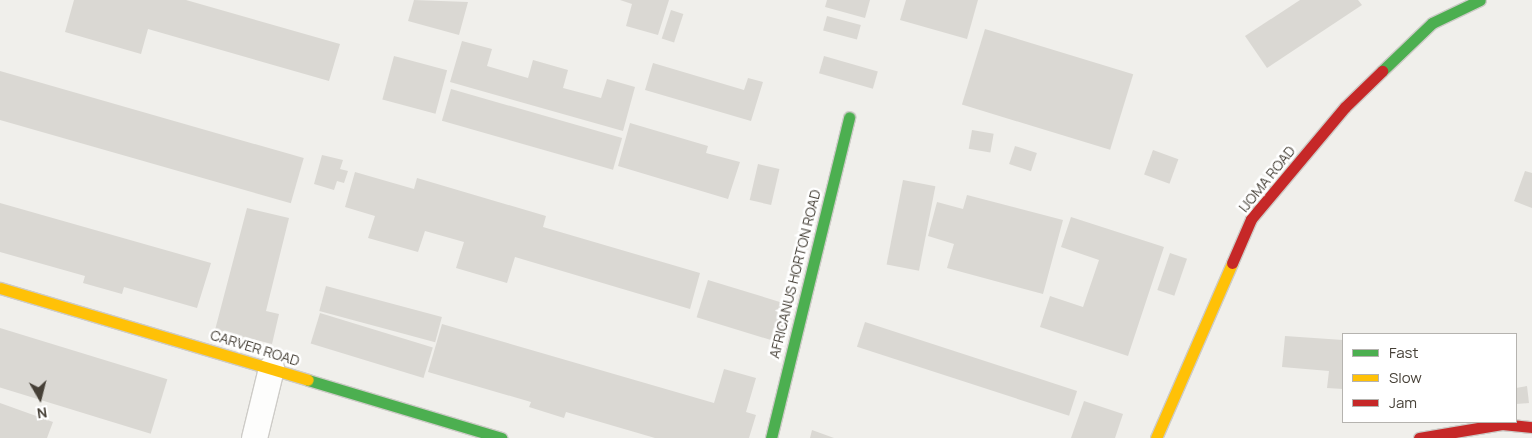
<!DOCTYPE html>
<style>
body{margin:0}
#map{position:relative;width:1532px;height:438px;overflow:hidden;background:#f0efeb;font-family:Manrope,sans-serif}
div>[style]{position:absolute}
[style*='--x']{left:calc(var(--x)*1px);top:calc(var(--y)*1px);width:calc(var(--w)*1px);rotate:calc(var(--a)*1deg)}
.building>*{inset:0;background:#dad8d3;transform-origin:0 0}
.roads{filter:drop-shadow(1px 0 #cdcbc7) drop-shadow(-1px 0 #cdcbc7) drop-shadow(0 1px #cdcbc7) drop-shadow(0 -1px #cdcbc7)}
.street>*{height:25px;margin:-12.5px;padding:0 12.5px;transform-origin:12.5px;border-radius:12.5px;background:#fdfdfc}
.fast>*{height:11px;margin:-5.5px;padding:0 5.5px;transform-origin:5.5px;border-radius:5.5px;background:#4caf50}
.slow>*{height:11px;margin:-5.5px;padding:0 5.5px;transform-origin:5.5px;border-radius:5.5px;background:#ffc107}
.jam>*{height:11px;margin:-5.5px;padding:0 5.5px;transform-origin:5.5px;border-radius:5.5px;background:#c62828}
span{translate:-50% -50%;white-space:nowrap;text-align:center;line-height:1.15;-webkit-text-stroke:5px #fff;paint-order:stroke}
.street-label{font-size:14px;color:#464037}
.legend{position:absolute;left:1342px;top:333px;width:175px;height:90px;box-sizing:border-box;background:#fff;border:1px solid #b5b3af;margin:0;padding:6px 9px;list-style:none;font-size:15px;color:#464037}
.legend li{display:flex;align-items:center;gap:10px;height:25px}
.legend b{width:25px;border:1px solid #b5b3af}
.north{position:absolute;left:15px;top:373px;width:50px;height:50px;-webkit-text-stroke:4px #fff;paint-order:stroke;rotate:172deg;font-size:14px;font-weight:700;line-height:20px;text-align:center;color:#464037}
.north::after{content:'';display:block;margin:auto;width:18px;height:22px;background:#464037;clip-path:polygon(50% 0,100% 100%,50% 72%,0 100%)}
</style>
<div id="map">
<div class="building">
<i style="clip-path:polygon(74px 0,186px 0,340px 44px,329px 81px,148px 29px,141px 54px,65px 32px)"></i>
<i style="clip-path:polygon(414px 0,468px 2px,459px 35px,408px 21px)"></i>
<i style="clip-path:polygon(620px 0,669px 0,658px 35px,626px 26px,632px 4px)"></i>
<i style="clip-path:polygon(827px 0,870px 0,865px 18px,825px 7px)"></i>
<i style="clip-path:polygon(906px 0,978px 0,967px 39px,900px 20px)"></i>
<i style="clip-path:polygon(1300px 0,1358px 0,1362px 5px,1267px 68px,1245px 36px)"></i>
<i style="left:671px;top:10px;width:13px;height:30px;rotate:18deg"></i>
<i style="left:827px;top:16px;width:35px;height:15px;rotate:15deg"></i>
<i style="left:985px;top:29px;width:155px;height:79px;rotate:17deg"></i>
<i style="clip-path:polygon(462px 41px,492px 49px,487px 66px,528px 78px,533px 60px,568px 70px,563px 88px,601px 98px,607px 79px,635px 87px,623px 131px,450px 82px)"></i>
<i style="left:394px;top:56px;width:55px;height:45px;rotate:15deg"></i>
<i style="left:824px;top:56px;width:56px;height:18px;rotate:16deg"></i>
<i style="clip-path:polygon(653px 63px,744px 90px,748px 78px,763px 82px,751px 121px,645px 90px)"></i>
<i style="left:0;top:71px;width:316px;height:47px;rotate:16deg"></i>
<i style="left:451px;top:89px;width:178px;height:33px;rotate:16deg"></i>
<i style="clip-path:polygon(630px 123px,708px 146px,706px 153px,740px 162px,728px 199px,618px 166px)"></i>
<i style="left:972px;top:130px;width:22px;height:19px;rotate:10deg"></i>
<i style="left:1015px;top:146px;width:23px;height:19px;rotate:18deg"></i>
<i style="left:1153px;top:150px;width:27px;height:26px;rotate:20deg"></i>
<i style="clip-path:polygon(322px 155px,343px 160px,340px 169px,348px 171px,344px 183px,337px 181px,334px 190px,314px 184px)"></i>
<i style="left:758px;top:164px;width:22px;height:37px;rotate:13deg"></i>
<i style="clip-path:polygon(1525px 171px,1532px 173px,1532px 208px,1514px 201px)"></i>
<i style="clip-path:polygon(355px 172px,414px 189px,417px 178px,546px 216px,543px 227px,700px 273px,690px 309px,515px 257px,507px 283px,456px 268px,464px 242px,425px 231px,418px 252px,368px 238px,375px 216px,345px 207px)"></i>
<i style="left:903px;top:180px;width:33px;height:86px;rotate:11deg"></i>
<i style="clip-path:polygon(967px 195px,1063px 220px,1043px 294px,947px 268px,954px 244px,928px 236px,937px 202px,963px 209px)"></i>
<i style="clip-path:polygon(0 203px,211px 263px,197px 308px,124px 287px,122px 294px,83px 283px,85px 276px,0 252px)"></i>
<i style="clip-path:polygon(247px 208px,289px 218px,266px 311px,279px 314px,272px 344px,215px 330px)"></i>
<i style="clip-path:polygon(1071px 217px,1164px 247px,1128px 356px,1040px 327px,1050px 296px,1083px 307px,1099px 260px,1061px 247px)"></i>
<i style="left:1170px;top:253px;width:18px;height:39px;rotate:19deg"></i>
<i style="left:708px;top:280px;width:87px;height:39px;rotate:17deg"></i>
<i style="left:326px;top:286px;width:120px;height:26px;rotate:15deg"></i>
<i style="left:320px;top:313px;width:118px;height:32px;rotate:17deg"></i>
<i style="left:865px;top:322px;width:223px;height:26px;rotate:18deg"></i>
<i style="clip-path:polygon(442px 324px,714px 403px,724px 369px,756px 378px,746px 412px,756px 415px,749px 438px,655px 438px,566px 412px,564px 418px,529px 407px,531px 402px,428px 372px)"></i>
<i style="left:0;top:328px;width:175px;height:57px;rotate:17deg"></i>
<i style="clip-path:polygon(1285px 336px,1343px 340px,1343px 389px,1327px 388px,1329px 371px,1282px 367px)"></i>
<i style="clip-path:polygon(1527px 386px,1529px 403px,1516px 404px,1516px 388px)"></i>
<i style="clip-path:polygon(1084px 401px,1123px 414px,1115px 438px,1071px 438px)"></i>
<i style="clip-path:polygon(0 403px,53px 422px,47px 438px,0 438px)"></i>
<i style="clip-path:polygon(812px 430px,834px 438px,810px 438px)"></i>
</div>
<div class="roads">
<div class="street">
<i style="--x:254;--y:438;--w:72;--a:-76.3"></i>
</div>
<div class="fast">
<i style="--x:1382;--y:71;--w:69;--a:-43.8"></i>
<i style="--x:1432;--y:23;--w:53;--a:-25.6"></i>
<i style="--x:308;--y:380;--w:202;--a:16.7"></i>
<i style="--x:771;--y:438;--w:330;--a:-76.3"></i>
</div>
<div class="slow">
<i style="--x:0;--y:288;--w:321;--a:16.6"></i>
<i style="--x:1156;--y:438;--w:191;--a:-66.5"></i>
</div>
<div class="jam">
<i style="--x:1232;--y:263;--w:48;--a:-66.6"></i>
<i style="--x:1251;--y:219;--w:146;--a:-50"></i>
<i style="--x:1345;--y:107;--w:52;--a:-44.2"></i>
<i style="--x:1419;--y:438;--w:84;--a:-9.6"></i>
<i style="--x:1502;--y:424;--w:30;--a:6"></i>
</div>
</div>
<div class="street-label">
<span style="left:1267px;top:179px;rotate:-51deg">IJOMA ROAD</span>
<span style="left:795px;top:274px;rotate:-76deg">AFRICANUS HORTON ROAD</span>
<span style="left:255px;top:348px;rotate:17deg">CARVER ROAD</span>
</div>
<ul class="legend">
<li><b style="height:6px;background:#4caf50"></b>Fast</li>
<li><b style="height:6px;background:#ffc107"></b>Slow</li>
<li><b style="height:6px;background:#c62828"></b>Jam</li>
</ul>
<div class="north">N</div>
</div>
